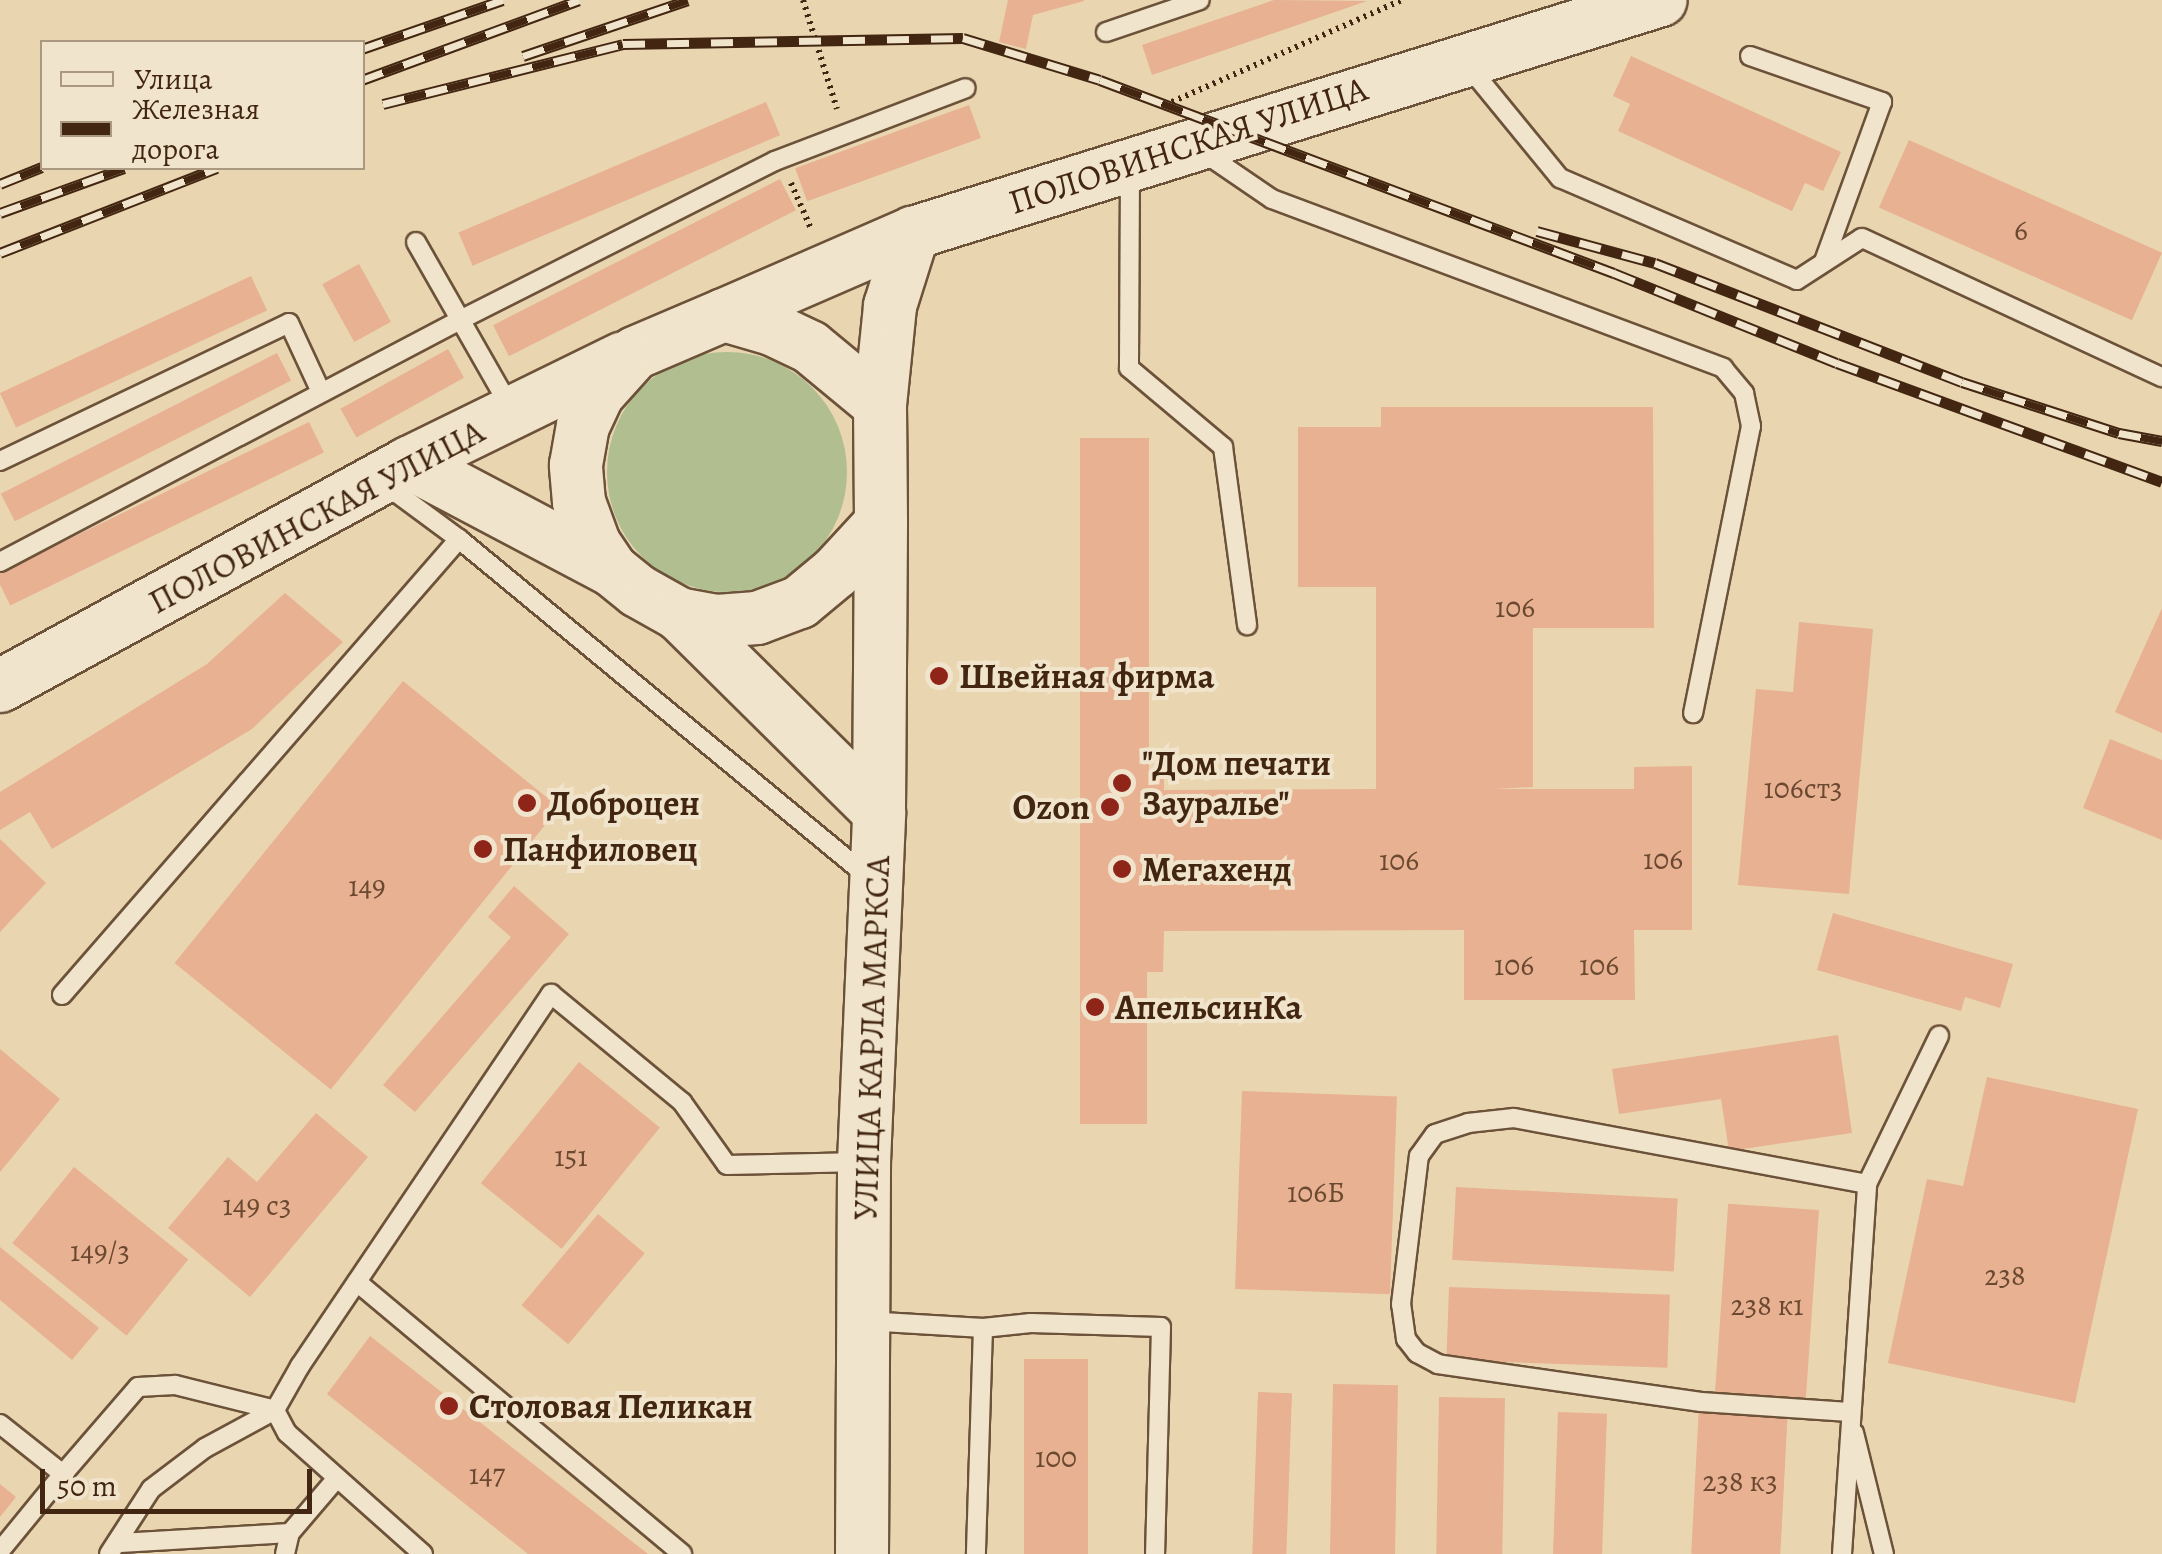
<!DOCTYPE html>
<meta charset="utf-8">
<style>
body{margin:0}
#map{position:relative;width:2162px;height:1554px;overflow:hidden;background:#e9d6b1;font-family:Alegreya,serif}
div>[style]{position:absolute}
[style*='--x']{left:calc(var(--x)*1px);top:calc(var(--y)*1px);width:calc(var(--w)*1px);rotate:calc(var(--a)*1deg)}
.green>*{inset:0;background:#b1bf90}
.round{border-radius:50%}
.building>*{inset:0;background:#e7b192;transform-origin:0 0}
.path>*{height:6px;margin-top:-3px;transform-origin:0;background:repeating-linear-gradient(90deg,#422611 0 2.5px,transparent 0 7.5px)}
.roads{filter:drop-shadow(2px 0 #6c5239) drop-shadow(-2px 0 #6c5239) drop-shadow(0 2px #6c5239) drop-shadow(0 -2px #6c5239)}
.lane>*{height:18px;margin:-9px;padding:0 9px;transform-origin:9px;border-radius:9px;background:#f1e4cc}
.secondary>*{height:52px;margin:-26px;padding:0 26px;transform-origin:26px;border-radius:26px;background:#f1e4cc}
.rail>*{height:11px;margin-top:-5.5px;transform-origin:0;background:repeating-linear-gradient(90deg,#f1e4cc 0 22px,#422611 0 44px);box-sizing:border-box;border-block:2px solid #422611}
.dots>*{width:28px;height:28px;translate:-50% -50%;box-sizing:border-box;border:5px solid #f1e4cc;border-radius:50%}
span{translate:-50% -50%;white-space:nowrap;text-align:center;line-height:1.15;-webkit-text-stroke:8px #f1e4cc;paint-order:stroke}
.number-label{font-size:30px;color:#6b4931}
.number-label span{-webkit-text-stroke-width:0}
.street-label{font-size:35px;color:#422611}
.poi-label{font-size:35px;color:#422611;font-weight:700}
.left{translate:0 -50%;text-align:left}
.right{translate:-100% -50%;text-align:right}
.legend{position:absolute;left:40px;top:40px;width:325px;height:130px;box-sizing:border-box;background:#f1e4cc;border:2px solid #ab9881;margin:0;padding:12px 18px;list-style:none;font-size:30px;color:#422611}
.legend li{display:flex;align-items:center;gap:20px;height:50px}
.legend b{width:50px;border:2px solid #ab9881}
.scale{position:absolute;left:40px;top:1469px;width:272px;height:45px;box-sizing:border-box;border:5px solid #422611;border-top:0;padding-left:12px;font-size:30px;line-height:35px;white-space:nowrap;color:#422611;-webkit-text-stroke:8px #f1e4cc;paint-order:stroke}
</style>
<div id="map">
<div class="green">
<i class="round" style="left:607px;top:352px;width:240px;height:240px"></i>
</div>
<div class="building">
<i style="clip-path:polygon(1008px 0,1084px 0,1084px 1px,1033px 15px,1026px 49px,999px 42px)"></i>
<i style="clip-path:polygon(1274px 0,1367px 1px,1152px 75px,1142px 45px)"></i>
<i style="clip-path:polygon(1631px 56px,1841px 152px,1823px 191px,1805px 183px,1792px 211px,1618px 131px,1630px 104px,1613px 96px)"></i>
<i style="left:766px;top:102px;width:36px;height:334px;rotate:67deg"></i>
<i style="left:969px;top:105px;width:35px;height:185px;rotate:70deg"></i>
<i style="left:1909px;top:140px;width:277px;height:74px;rotate:24deg"></i>
<i style="left:780px;top:179px;width:35px;height:322px;rotate:63deg"></i>
<i style="left:359px;top:264px;width:66px;height:42px;rotate:61deg"></i>
<i style="left:251px;top:276px;width:38px;height:277px;rotate:65deg"></i>
<i style="left:448px;top:349px;width:33px;height:123px;rotate:61deg"></i>
<i style="left:277px;top:353px;width:31px;height:310px;rotate:63deg"></i>
<i style="clip-path:polygon(1381px 407px,1653px 407px,1654px 628px,1533px 628px,1533px 787px,1494px 789px,1634px 789px,1634px 767px,1692px 766px,1692px 930px,1634px 930px,1635px 1000px,1464px 1000px,1464px 930px,1164px 931px,1163px 972px,1147px 972px,1147px 1124px,1080px 1124px,1080px 438px,1149px 438px,1149px 777px,1164px 777px,1164px 790px,1376px 789px,1376px 587px,1298px 587px,1298px 427px,1381px 427px)"></i>
<i style="left:309px;top:422px;width:34px;height:349px;rotate:64deg"></i>
<i style="clip-path:polygon(285px 593px,343px 642px,252px 729px,52px 849px,30px 812px,0 830px,0 792px,207px 664px)"></i>
<i style="clip-path:polygon(2162px 608px,2162px 733px,2115px 712px)"></i>
<i style="clip-path:polygon(1799px 622px,1873px 629px,1849px 894px,1738px 885px,1756px 689px,1793px 692px)"></i>
<i style="left:403px;top:681px;width:201px;height:363px;rotate:39deg"></i>
<i style="clip-path:polygon(2110px 739px,2162px 760px,2162px 840px,2083px 808px)"></i>
<i style="clip-path:polygon(0 839px,46px 883px,0 932px)"></i>
<i style="clip-path:polygon(514px 886px,569px 934px,415px 1112px,383px 1085px,511px 937px,488px 917px)"></i>
<i style="clip-path:polygon(1833px 913px,2013px 964px,2000px 1008px,1965px 997px,1961px 1011px,1817px 970px)"></i>
<i style="clip-path:polygon(1838px 1035px,1852px 1133px,1729px 1151px,1721px 1099px,1619px 1114px,1612px 1069px)"></i>
<i style="clip-path:polygon(0 1049px,60px 1099px,0 1172px)"></i>
<i style="left:579px;top:1062px;width:104px;height:156px;rotate:39deg"></i>
<i style="clip-path:polygon(1987px 1077px,2138px 1109px,2075px 1403px,1888px 1363px,1927px 1179px,1963px 1186px)"></i>
<i style="left:1242px;top:1091px;width:155px;height:198px;rotate:2deg"></i>
<i style="clip-path:polygon(316px 1113px,368px 1157px,250px 1297px,168px 1228px,228px 1157px,257px 1182px)"></i>
<i style="left:74px;top:1167px;width:147px;height:98px;rotate:39deg"></i>
<i style="left:1456px;top:1187px;width:222px;height:73px;rotate:3deg"></i>
<i style="left:1819px;top:1210px;width:190px;height:91px;rotate:94deg"></i>
<i style="left:598px;top:1214px;width:61px;height:119px;rotate:40deg"></i>
<i style="clip-path:polygon(0 1247px,99px 1328px,72px 1360px,0 1300px)"></i>
<i style="left:1449px;top:1287px;width:221px;height:73px;rotate:2deg"></i>
<i style="clip-path:polygon(370px 1336px,648px 1554px,528px 1554px,327px 1394px)"></i>
<i style="left:1024px;top:1359px;width:64px;height:195px"></i>
<i style="left:1333px;top:1384px;width:65px;height:170px;rotate:1deg"></i>
<i style="left:1258px;top:1392px;width:34px;height:162px;rotate:2deg"></i>
<i style="left:1439px;top:1397px;width:66px;height:157px;rotate:1deg"></i>
<i style="left:1699px;top:1405px;width:89px;height:149px;rotate:3deg"></i>
<i style="left:1558px;top:1412px;width:49px;height:142px;rotate:2deg"></i>
<i style="clip-path:polygon(0 1484px,16px 1497px,0 1517px)"></i>
</div>
<div class="path">
<i style="--x:803;--y:0;--w:114;--a:72.7"></i>
<i style="--x:1165;--y:105;--w:259;--a:-23.9"></i>
<i style="--x:791;--y:183;--w:52;--a:66.4"></i>
</div>
<div class="roads">
<div class="lane">
<i style="--x:1106;--y:32;--w:99;--a:-18.8"></i>
<i style="--x:1750;--y:56;--w:140;--a:19.2"></i>
<i style="--x:1882;--y:102;--w:169;--a:110"></i>
<i style="--x:1469;--y:67;--w:144;--a:50.7"></i>
<i style="--x:1560;--y:178;--w:258;--a:23.3"></i>
<i style="--x:1797;--y:280;--w:77;--a:-32.9"></i>
<i style="--x:1862;--y:238;--w:331;--a:24.9"></i>
<i style="--x:1203;--y:152;--w:83;--a:34.3"></i>
<i style="--x:1272;--y:199;--w:482;--a:20.5"></i>
<i style="--x:1723;--y:368;--w:33;--a:50"></i>
<i style="--x:1744;--y:393;--w:34;--a:78"></i>
<i style="--x:1751;--y:426;--w:293;--a:101.4"></i>
<i style="--x:1130;--y:173;--w:195;--a:90.3"></i>
<i style="--x:1129;--y:368;--w:123;--a:40"></i>
<i style="--x:1223;--y:447;--w:180;--a:82.3"></i>
<i style="--x:416;--y:242;--w:190;--a:60.3"></i>
<i style="--x:0;--y:461;--w:320;--a:-25.5"></i>
<i style="--x:289;--y:323;--w:76;--a:65.1"></i>
<i style="--x:386;--y:485;--w:91;--a:36.5"></i>
<i style="--x:459;--y:539;--w:528;--a:39.54"></i>
<i style="--x:0;--y:562;--w:522;--a:-27.74"></i>
<i style="--x:462;--y:319;--w:351;--a:-26.8"></i>
<i style="--x:775;--y:161;--w:204;--a:-20.9"></i>
<i style="--x:62;--y:995;--w:605;--a:-48.96"></i>
<i style="--x:357;--y:1282;--w:424;--a:39.9"></i>
<i style="--x:866;--y:1321;--w:117;--a:3.4"></i>
<i style="--x:983;--y:1328;--w:226;--a:91.8"></i>
<i style="--x:983;--y:1328;--w:48;--a:-5.9"></i>
<i style="--x:1031;--y:1323;--w:130;--a:1.8"></i>
<i style="--x:1161;--y:1327;--w:227;--a:91.5"></i>
<i style="--x:1849;--y:1412;--w:148;--a:-176.1"></i>
<i style="--x:1701;--y:1402;--w:266;--a:-171.8"></i>
<i style="--x:1438;--y:1364;--w:24;--a:-152"></i>
<i style="--x:1417;--y:1353;--w:18;--a:-128"></i>
<i style="--x:1406;--y:1339;--w:35;--a:-98"></i>
<i style="--x:1401;--y:1304;--w:149;--a:-83.1"></i>
<i style="--x:1419;--y:1156;--w:27;--a:-54"></i>
<i style="--x:1435;--y:1134;--w:35;--a:-18"></i>
<i style="--x:1468;--y:1123;--w:46;--a:-6.2"></i>
<i style="--x:1514;--y:1118;--w:359;--a:10.6"></i>
<i style="--x:0;--y:1424;--w:80;--a:38.4"></i>
<i style="--x:63;--y:1474;--w:99;--a:129.3"></i>
<i style="--x:1854;--y:1433;--w:125;--a:76.1"></i>
<i style="--x:63;--y:1474;--w:115;--a:-49.2"></i>
<i style="--x:138;--y:1387;--w:37;--a:-3"></i>
<i style="--x:175;--y:1385;--w:103;--a:14"></i>
<i style="--x:120;--y:1543;--w:170;--a:-3.4"></i>
<i style="--x:109;--y:1554;--w:77;--a:-57.1"></i>
<i style="--x:151;--y:1489;--w:68;--a:-37.2"></i>
<i style="--x:205;--y:1448;--w:80;--a:-28.5"></i>
<i style="--x:285;--y:1554;--w:22;--a:-77"></i>
<i style="--x:290;--y:1533;--w:72;--a:-49.5"></i>
<i style="--x:423;--y:1554;--w:182;--a:-138.3"></i>
<i style="--x:287;--y:1433;--w:26;--a:-118"></i>
<i style="--x:275;--y:1410;--w:51;--a:-60.4"></i>
<i style="--x:300;--y:1366;--w:449;--a:-56"></i>
<i style="--x:551;--y:994;--w:170;--a:39.5"></i>
<i style="--x:682;--y:1102;--w:77;--a:54.5"></i>
<i style="--x:727;--y:1165;--w:135;--a:-1.3"></i>
<i style="--x:1842;--y:1554;--w:371;--a:-86.1"></i>
<i style="--x:1867;--y:1184;--w:165;--a:-64.1"></i>
</div>
<div class="secondary">
<i style="--x:724;--y:315;--w:206;--a:-23.5"></i>
<i style="--x:913;--y:233;--w:783;--a:-17.3"></i>
<i style="--x:724;--y:315;--w:50;--a:16.3"></i>
<i style="--x:772;--y:329;--w:42;--a:25.3"></i>
<i style="--x:810;--y:347;--w:91;--a:39.6"></i>
<i style="--x:880;--y:405;--w:118;--a:89.5"></i>
<i style="--x:881;--y:523;--w:67;--a:132.6"></i>
<i style="--x:836;--y:572;--w:47;--a:140.2"></i>
<i style="--x:800;--y:602;--w:46;--a:159.6"></i>
<i style="--x:757;--y:618;--w:40;--a:175.7"></i>
<i style="--x:717;--y:621;--w:39;--a:-170"></i>
<i style="--x:679;--y:614;--w:47;--a:-150.7"></i>
<i style="--x:638;--y:591;--w:33;--a:-141"></i>
<i style="--x:612;--y:570;--w:32;--a:-124"></i>
<i style="--x:594;--y:543;--w:44;--a:-110.1"></i>
<i style="--x:579;--y:502;--w:37;--a:-95"></i>
<i style="--x:576;--y:465;--w:40;--a:-80"></i>
<i style="--x:583;--y:426;--w:35;--a:-65"></i>
<i style="--x:598;--y:394;--w:55;--a:-47.9"></i>
<i style="--x:635;--y:353;--w:97;--a:-23.1"></i>
<i style="--x:880;--y:405;--w:100;--a:-84.2"></i>
<i style="--x:890;--y:306;--w:77;--a:-72.5"></i>
<i style="--x:409;--y:463;--w:229;--a:27.8"></i>
<i style="--x:679;--y:614;--w:281;--a:44.7"></i>
<i style="--x:0;--y:686;--w:466;--a:-28.6"></i>
<i style="--x:409;--y:463;--w:238;--a:-26.1"></i>
<i style="--x:862;--y:1554;--w:392;--a:-89.7"></i>
<i style="--x:864;--y:1162;--w:350;--a:-87.5"></i>
<i style="--x:879;--y:812;--w:289;--a:-89.6"></i>
</div>
</div>
<div class="rail">
<i style="--x:362;--y:49;--w:149;--a:-19.2"></i>
<i style="--x:523;--y:56;--w:174;--a:-18.7"></i>
<i style="--x:362;--y:80;--w:231;--a:-20.2"></i>
<i style="--x:383;--y:104;--w:247;--a:-14"></i>
<i style="--x:623;--y:44;--w:340;--a:-1"></i>
<i style="--x:963;--y:38;--w:143;--a:17"></i>
<i style="--x:1100;--y:80;--w:549;--a:20.58"></i>
<i style="--x:1614;--y:273;--w:240;--a:22"></i>
<i style="--x:1837;--y:363;--w:346;--a:20.1"></i>
<i style="--x:0;--y:184;--w:45;--a:-22"></i>
<i style="--x:0;--y:213;--w:132;--a:-19.9"></i>
<i style="--x:1537;--y:231;--w:122;--a:15.2"></i>
<i style="--x:1655;--y:263;--w:329;--a:21.2"></i>
<i style="--x:1962;--y:382;--w:165;--a:18"></i>
<i style="--x:2119;--y:433;--w:44;--a:10.5"></i>
<i style="--x:0;--y:253;--w:233;--a:-21.4"></i>
</div>
<div class="dots">
<i style="left:939px;top:676px;background:#8f2418"></i>
<i style="left:1122px;top:783px;background:#8f2418"></i>
<i style="left:527px;top:803px;background:#8f2418"></i>
<i style="left:1110px;top:807px;background:#8f2418"></i>
<i style="left:483px;top:849px;background:#8f2418"></i>
<i style="left:1122px;top:869px;background:#8f2418"></i>
<i style="left:1095px;top:1007px;background:#8f2418"></i>
<i style="left:449px;top:1406px;background:#8f2418"></i>
</div>
<div class="number-label">
<span style="left:2021px;top:230px">6</span>
<span style="left:1515px;top:607px">106</span>
<span style="left:1803px;top:788px">106ст3</span>
<span style="left:1663px;top:859px">106</span>
<span style="left:1399px;top:860px">106</span>
<span style="left:367px;top:886px">149</span>
<span style="left:1514px;top:965px">106</span>
<span style="left:1599px;top:965px">106</span>
<span style="left:571px;top:1156px">151</span>
<span style="left:1316px;top:1192px">106Б</span>
<span style="left:257px;top:1205px">149 с3</span>
<span style="left:100px;top:1251px">149/3</span>
<span style="left:2005px;top:1275px">238</span>
<span style="left:1767px;top:1305px">238 к1</span>
<span style="left:1056px;top:1457px">100</span>
<span style="left:487px;top:1474px">147</span>
<span style="left:1740px;top:1481px">238 к3</span>
</div>
<div class="street-label">
<span style="left:1188px;top:145px;rotate:-18deg">ПОЛОВИНСКАЯ УЛИЦА</span>
<span style="left:316px;top:516px;rotate:-28deg">ПОЛОВИНСКАЯ УЛИЦА</span>
<span style="left:871px;top:1038px;rotate:-88deg">УЛИЦА КАРЛА МАРКСА</span>
</div>
<div class="poi-label">
<span class="left" style="left:959px;top:676px">Швейная фирма</span>
<span class="left" style="left:1142px;top:783px">"Дом печати<br>Зауралье"</span>
<span class="left" style="left:547px;top:803px">Доброцен</span>
<span class="right" style="left:1090px;top:807px">Ozon</span>
<span class="left" style="left:503px;top:849px">Панфиловец</span>
<span class="left" style="left:1142px;top:869px">Мегахенд</span>
<span class="left" style="left:1115px;top:1007px">АпельсинКа</span>
<span class="left" style="left:469px;top:1406px">Столовая Пеликан</span>
</div>
<ul class="legend">
<li><b style="height:12px;background:#f1e4cc"></b>Улица</li>
<li><b style="height:12px;background:#422611"></b>Железная дорога</li>
</ul>
<div class="scale">50 m</div>
</div>
